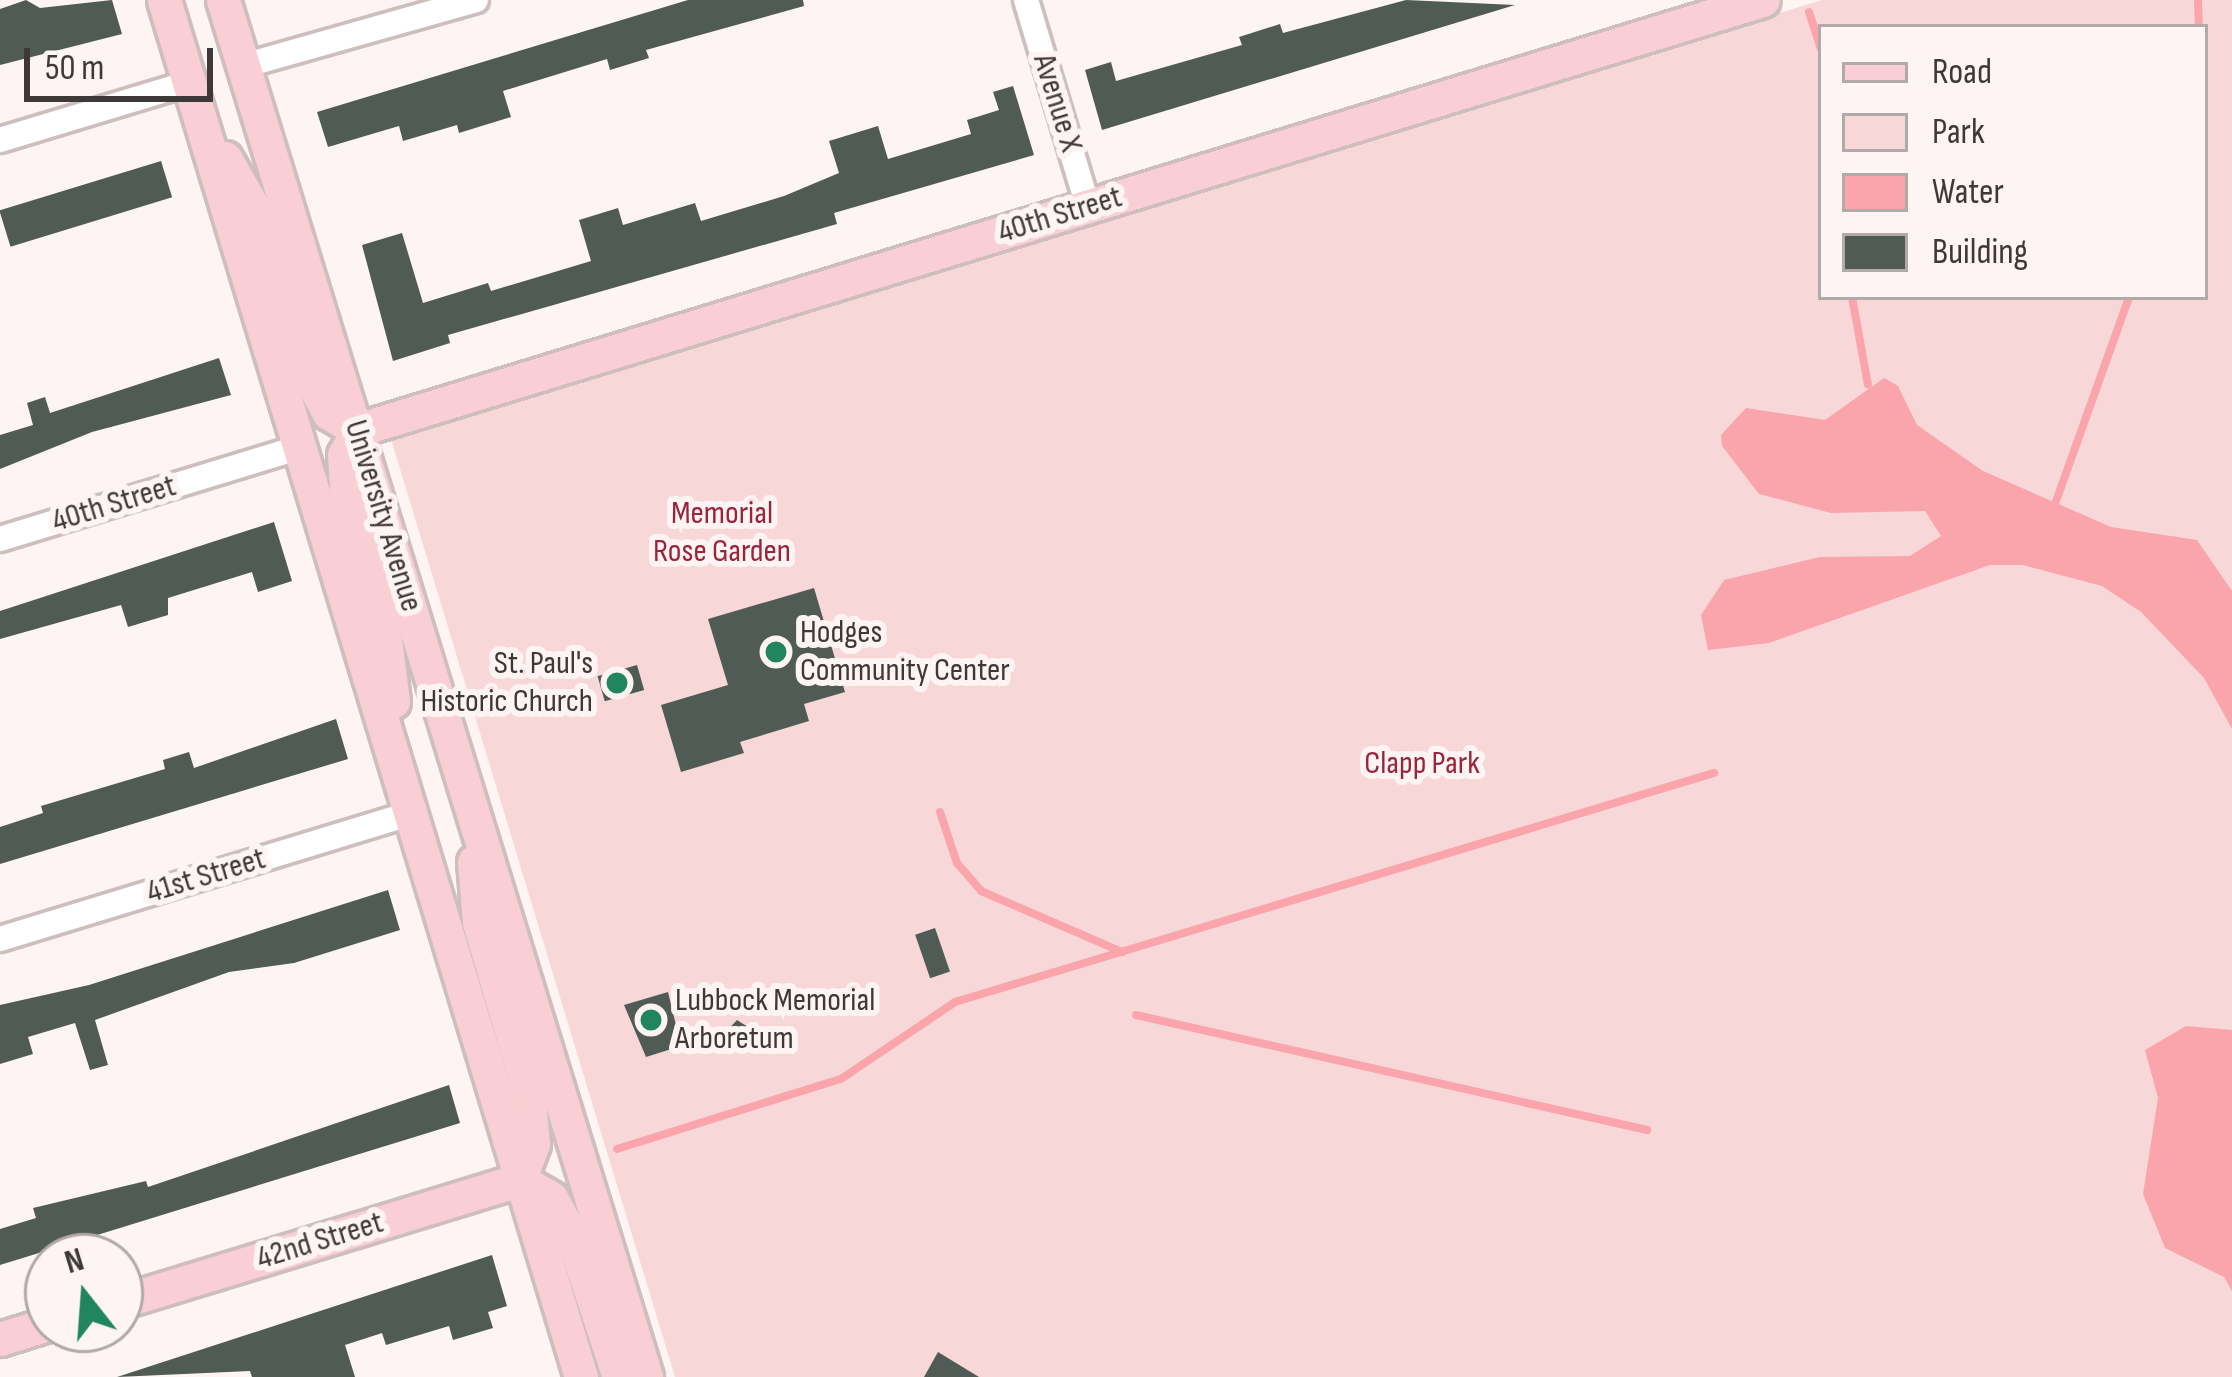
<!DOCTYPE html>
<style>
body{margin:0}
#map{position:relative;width:2232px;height:1377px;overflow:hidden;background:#fef4f4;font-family:"Sofia Sans Condensed",sans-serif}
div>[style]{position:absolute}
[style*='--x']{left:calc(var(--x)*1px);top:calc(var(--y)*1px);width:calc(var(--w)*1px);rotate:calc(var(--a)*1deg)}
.green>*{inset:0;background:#f8d7d8}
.water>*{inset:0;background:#faa5ab}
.stream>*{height:8px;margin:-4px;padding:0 4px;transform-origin:4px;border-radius:4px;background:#faa5ab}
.building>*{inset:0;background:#4f5b54;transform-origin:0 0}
.roads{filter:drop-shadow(3px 0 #cebebe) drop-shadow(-3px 0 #cebebe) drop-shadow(0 3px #cebebe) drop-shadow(0 -3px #cebebe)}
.street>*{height:24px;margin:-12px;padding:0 12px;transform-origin:12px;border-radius:12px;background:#fff}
.secondary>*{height:33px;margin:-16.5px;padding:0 16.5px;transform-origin:16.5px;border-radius:16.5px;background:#f9ced4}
.dots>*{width:33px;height:33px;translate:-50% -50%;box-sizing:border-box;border:6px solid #fef4f4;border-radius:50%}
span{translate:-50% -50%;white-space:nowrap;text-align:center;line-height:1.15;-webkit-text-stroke:12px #fef4f4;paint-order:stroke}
.street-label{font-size:33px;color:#3f3838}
.park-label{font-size:33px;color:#9b233a}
.poi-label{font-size:33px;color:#3f3838}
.left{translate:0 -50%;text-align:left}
.right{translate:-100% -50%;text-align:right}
.legend{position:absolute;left:1818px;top:24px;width:390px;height:276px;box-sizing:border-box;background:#fef4f4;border:3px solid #b2a9a9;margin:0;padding:15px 21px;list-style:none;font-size:36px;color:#3f3838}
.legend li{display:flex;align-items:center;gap:24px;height:60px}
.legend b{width:60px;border:3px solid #b2a9a9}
.north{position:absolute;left:24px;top:1233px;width:120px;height:120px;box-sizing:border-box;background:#fef4f4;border:3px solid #b2a9a9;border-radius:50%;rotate:343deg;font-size:33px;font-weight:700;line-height:48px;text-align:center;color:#3f3838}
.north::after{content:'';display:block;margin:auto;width:42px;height:54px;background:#21855f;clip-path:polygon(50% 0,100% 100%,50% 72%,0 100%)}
.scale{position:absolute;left:24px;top:48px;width:189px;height:54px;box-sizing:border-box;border:6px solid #3f3838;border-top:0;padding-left:15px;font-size:36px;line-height:42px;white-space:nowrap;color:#3f3838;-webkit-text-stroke:9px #fef4f4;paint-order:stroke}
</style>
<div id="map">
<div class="green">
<i style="clip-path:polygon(evenodd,1822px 0,2232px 0,2232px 1377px,675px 1377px,391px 439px,1822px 0,1821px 27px,2205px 27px,2205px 297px,1821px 297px,1821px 27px)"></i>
</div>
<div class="water">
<i style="clip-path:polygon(1884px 378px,1898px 386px,1917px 425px,1983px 471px,2111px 527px,2197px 540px,2232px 591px,2232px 729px,2204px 678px,2141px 612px,2102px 586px,2023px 565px,1990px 565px,1769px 643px,1708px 650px,1701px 615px,1724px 580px,1820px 557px,1910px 556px,1941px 536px,1925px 511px,1831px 513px,1759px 494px,1722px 446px,1721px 435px,1746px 408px,1825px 420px)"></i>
<i style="clip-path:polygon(2186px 1026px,2232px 1030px,2232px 1291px,2224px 1277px,2165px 1248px,2143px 1194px,2158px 1098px,2145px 1050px)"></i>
</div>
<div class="stream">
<i style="--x:2198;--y:0;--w:27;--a:88"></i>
<i style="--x:1809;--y:12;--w:40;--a:72"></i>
<i style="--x:1852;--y:297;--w:89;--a:79.7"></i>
<i style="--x:2055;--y:504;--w:220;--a:-70.3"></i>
<i style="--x:940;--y:812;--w:54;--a:71.6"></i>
<i style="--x:957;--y:863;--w:37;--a:49"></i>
<i style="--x:981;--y:891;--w:154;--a:23.4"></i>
<i style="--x:1136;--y:1015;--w:524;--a:12.68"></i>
<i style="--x:617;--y:1149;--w:235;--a:-17.4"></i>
<i style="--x:841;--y:1079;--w:138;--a:-34"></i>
<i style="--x:955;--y:1002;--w:793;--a:-16.79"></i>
</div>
<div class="building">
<i style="clip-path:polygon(26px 0,40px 8px,112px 0,122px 34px,0 65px,0 9px)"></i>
<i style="clip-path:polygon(688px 0,803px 0,804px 6px,646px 50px,649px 58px,610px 70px,607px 59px,503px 91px,511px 117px,459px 133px,457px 125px,403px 141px,399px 126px,328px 147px,317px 112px)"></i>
<i style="clip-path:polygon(1406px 0,1515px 5px,1102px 130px,1085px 70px,1111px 62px,1116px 81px,1242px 45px,1239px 37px,1280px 24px,1283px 33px)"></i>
<i style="clip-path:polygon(1013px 86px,1034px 155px,834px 213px,837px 224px,448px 335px,450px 343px,393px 361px,362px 245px,402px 233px,423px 303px,488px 283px,491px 291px,591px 261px,579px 220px,618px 208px,623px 225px,695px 203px,701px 221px,784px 196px,839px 173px,829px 141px,878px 126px,888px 159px,971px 134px,967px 120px,999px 110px,993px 92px)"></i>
<i style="left:161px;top:161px;width:38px;height:169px;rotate:73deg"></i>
<i style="clip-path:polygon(219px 358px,231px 395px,92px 432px,0 469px,0 435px,33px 425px,27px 403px,45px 397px,50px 413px)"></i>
<i style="clip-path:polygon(274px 522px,292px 581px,258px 592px,252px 572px,168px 598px,168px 615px,128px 627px,121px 605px,0 639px,0 611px)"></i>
<i style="clip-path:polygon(814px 588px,845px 692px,804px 704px,809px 721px,740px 742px,744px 753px,681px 772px,661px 705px,728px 685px,708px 619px)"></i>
<i style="left:637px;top:665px;width:26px;height:41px;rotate:74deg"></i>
<i style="clip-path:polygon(336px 719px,348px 759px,0 864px,0 827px,43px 813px,41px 806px,165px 769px,163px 760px,189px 752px,194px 768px)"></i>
<i style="clip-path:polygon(388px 890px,400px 930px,294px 963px,229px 972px,95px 1020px,108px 1065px,90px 1070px,75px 1023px,28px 1037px,33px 1054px,0 1064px,0 1005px,89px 985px)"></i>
<i style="left:935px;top:928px;width:46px;height:21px;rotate:71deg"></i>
<i style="clip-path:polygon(668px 992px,681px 1046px,646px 1057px,624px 1005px)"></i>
<i style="clip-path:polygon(737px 1020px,748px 1027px,734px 1041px,723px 1035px)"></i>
<i style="clip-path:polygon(449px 1085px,460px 1123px,0 1265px,0 1229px,36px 1218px,33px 1208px,146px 1181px,148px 1187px)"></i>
<i style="clip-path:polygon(492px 1255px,507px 1306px,488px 1312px,493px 1328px,453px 1340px,449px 1326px,386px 1345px,382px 1333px,345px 1345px,355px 1377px,252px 1377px,250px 1371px,117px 1377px)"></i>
<i style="clip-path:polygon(938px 1352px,979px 1377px,924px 1377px)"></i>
</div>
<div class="roads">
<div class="street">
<i style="--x:1026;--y:0;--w:216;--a:73.3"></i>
<i style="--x:243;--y:66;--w:242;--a:-15.8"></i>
<i style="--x:0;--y:140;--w:197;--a:-16.8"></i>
<i style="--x:0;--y:539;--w:311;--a:-17"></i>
<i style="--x:0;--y:939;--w:431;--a:-17"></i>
</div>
<div class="secondary">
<i style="--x:164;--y:0;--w:1439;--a:73.15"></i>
<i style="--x:223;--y:0;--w:1441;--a:72.92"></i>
<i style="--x:225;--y:158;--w:73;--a:60.3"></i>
<i style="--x:261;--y:221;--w:164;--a:72.7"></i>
<i style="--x:310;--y:378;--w:40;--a:62"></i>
<i style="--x:329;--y:413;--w:33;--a:31"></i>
<i style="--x:357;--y:430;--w:1470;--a:-17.01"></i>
<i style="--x:357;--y:432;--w:26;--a:119"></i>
<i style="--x:344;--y:455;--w:48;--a:86.4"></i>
<i style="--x:347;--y:503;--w:126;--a:73.4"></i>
<i style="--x:383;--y:624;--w:78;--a:82.6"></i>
<i style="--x:474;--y:862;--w:60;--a:85.2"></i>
<i style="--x:479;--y:922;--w:174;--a:73.6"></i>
<i style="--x:528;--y:1089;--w:55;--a:84.8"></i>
<i style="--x:533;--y:1144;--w:36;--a:111"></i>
<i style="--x:520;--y:1180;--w:36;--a:30"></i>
<i style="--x:551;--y:1198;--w:46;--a:61.2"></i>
<i style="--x:573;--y:1238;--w:146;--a:71.7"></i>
<i style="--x:120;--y:1302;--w:418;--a:-17"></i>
<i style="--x:0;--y:1339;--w:50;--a:-17.4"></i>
</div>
</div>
<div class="dots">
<i style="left:776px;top:652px;background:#21855f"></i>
<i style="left:617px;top:683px;background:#21855f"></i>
<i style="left:651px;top:1020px;background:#21855f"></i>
</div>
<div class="street-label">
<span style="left:1057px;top:103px;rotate:73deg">Avenue X</span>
<span style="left:1060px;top:215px;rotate:-17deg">40th Street</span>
<span style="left:114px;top:504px;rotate:-17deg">40th Street</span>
<span style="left:383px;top:516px;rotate:73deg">University Avenue</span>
<span style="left:206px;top:876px;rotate:-17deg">41st Street</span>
<span style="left:320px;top:1241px;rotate:-17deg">42nd Street</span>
</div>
<div class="park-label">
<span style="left:722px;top:533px">Memorial<br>Rose Garden</span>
<span style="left:1422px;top:764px">Clapp Park</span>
</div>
<div class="poi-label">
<span class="left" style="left:800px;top:652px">Hodges<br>Community Center</span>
<span class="right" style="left:593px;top:683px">St. Paul's<br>Historic Church</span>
<span class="left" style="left:675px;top:1020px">Lubbock Memorial<br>Arboretum</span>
</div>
<ul class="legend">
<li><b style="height:15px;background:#f9ced4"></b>Road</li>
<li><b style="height:33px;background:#f8d7d8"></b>Park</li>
<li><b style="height:33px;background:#faa5ab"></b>Water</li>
<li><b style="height:33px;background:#4f5b54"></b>Building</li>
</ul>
<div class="north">N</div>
<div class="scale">50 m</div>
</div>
